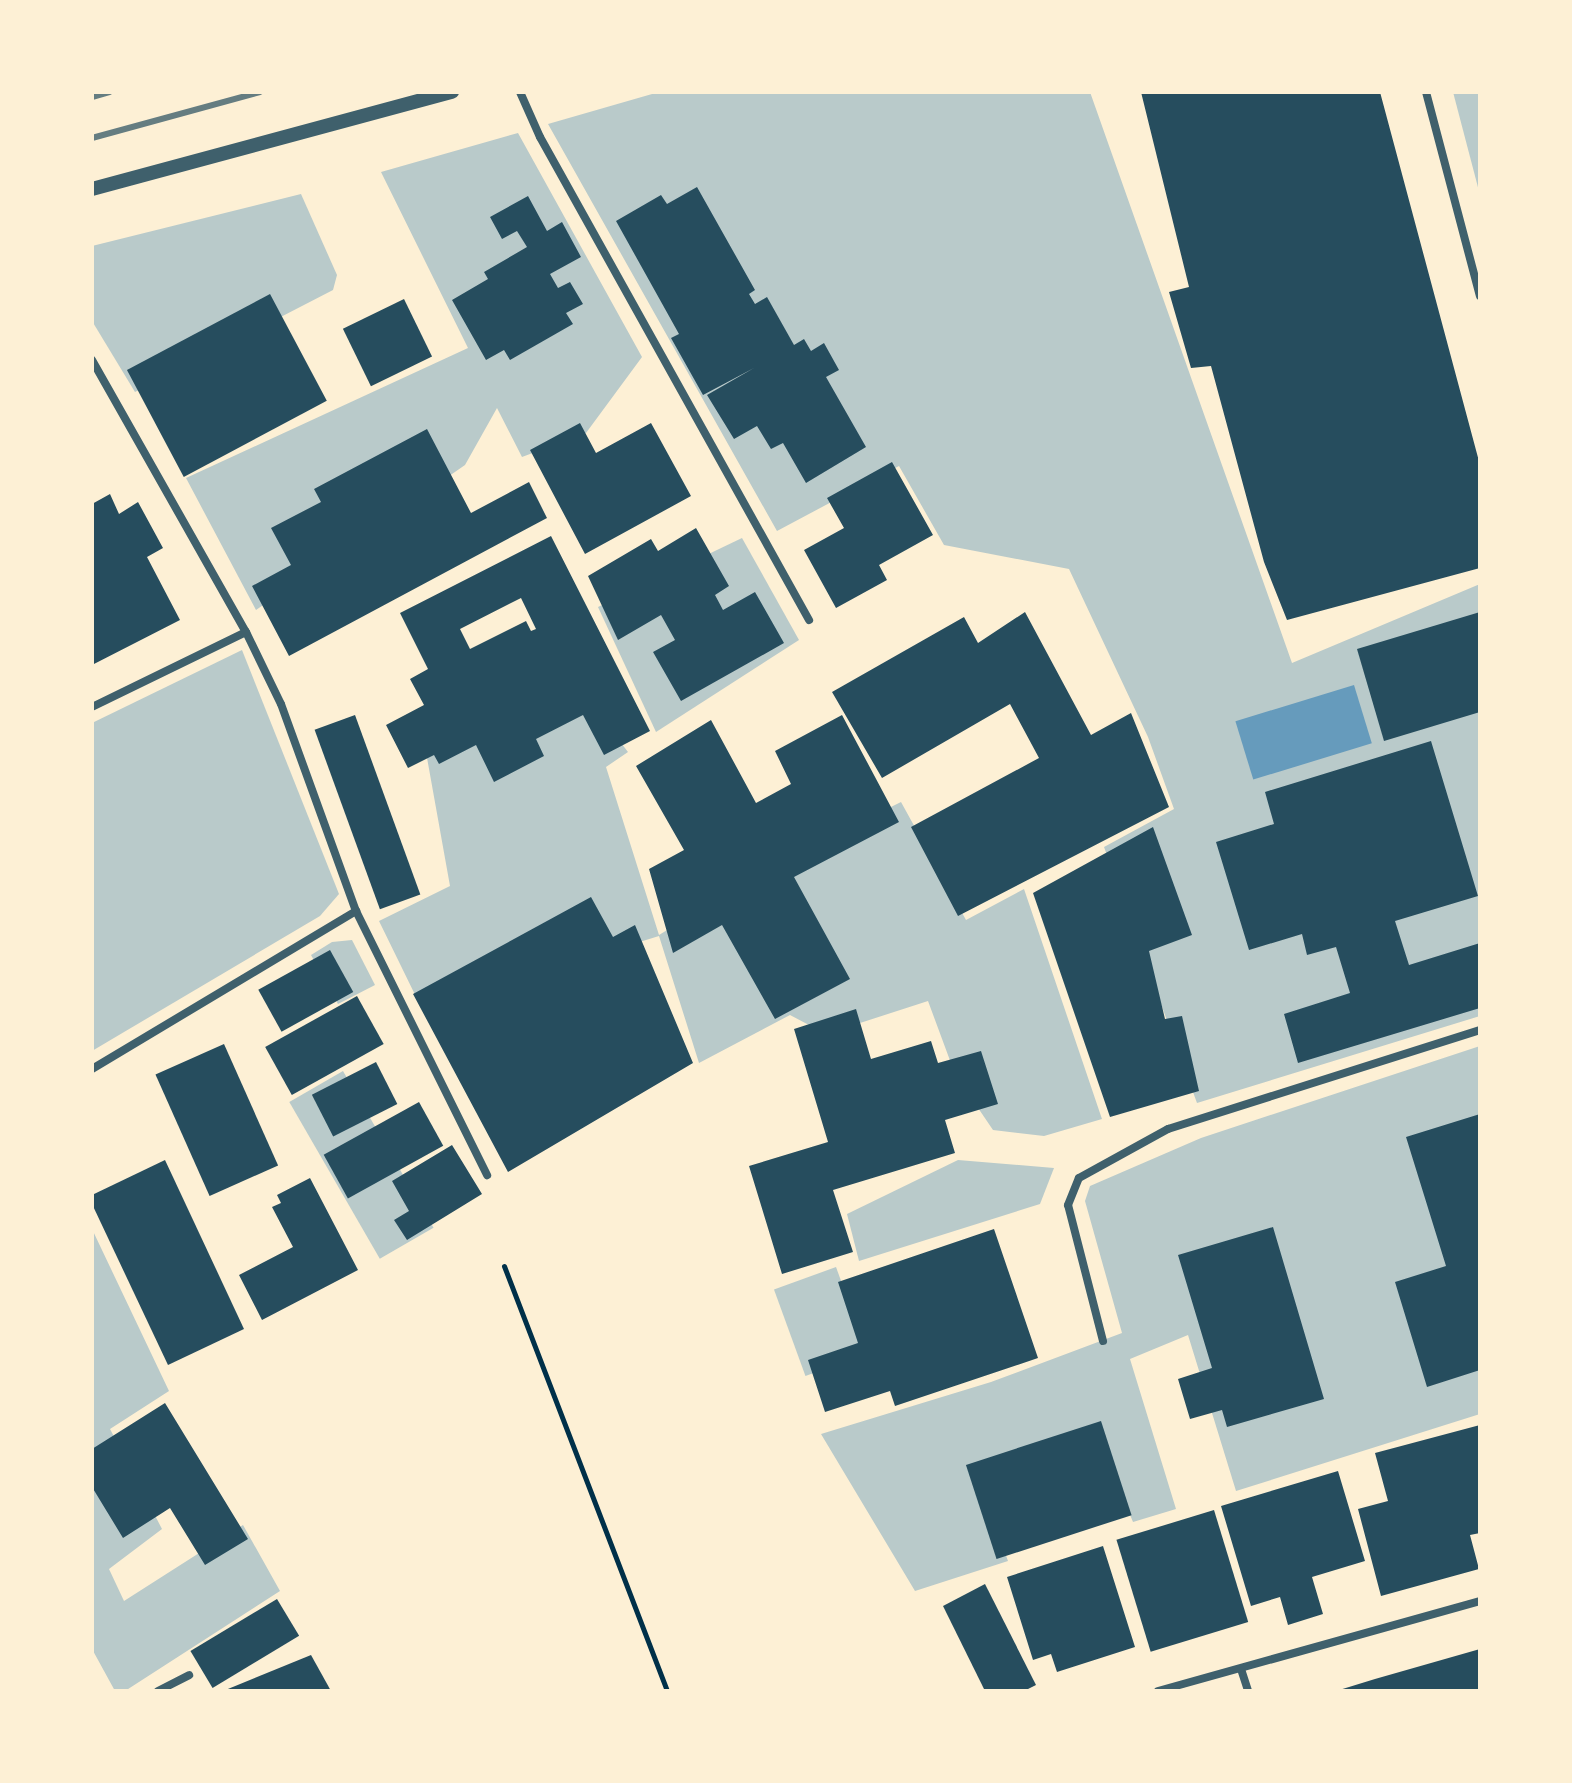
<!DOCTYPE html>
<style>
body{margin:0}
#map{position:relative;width:1572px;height:1783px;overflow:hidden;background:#fdf0d5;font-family:"PT Sans",sans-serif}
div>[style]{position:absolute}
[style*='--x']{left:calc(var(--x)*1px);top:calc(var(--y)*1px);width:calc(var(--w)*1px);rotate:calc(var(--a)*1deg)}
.green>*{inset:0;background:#b9caca;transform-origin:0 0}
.water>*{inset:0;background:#669bbc;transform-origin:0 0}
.building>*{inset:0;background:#264d5e;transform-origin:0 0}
.path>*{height:5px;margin:-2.5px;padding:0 2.5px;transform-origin:2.5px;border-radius:2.5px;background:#003049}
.minor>*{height:8px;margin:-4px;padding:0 4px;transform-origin:4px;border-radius:4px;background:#3f606c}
.tertiary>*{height:14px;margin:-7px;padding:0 7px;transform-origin:7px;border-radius:7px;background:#3f606c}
.rail>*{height:6px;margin:-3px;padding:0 3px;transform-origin:3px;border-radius:3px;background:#657d81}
span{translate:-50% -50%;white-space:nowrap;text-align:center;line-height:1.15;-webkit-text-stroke:8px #fdf0d5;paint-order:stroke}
.frame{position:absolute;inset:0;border:94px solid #fdf0d5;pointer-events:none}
</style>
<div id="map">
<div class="green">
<i style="clip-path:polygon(659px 92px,1090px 92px,1292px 663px,1480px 584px,1480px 1016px,1197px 1103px,1104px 847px,1174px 809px,1148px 737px,1069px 569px,944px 545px,899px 466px,777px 531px,548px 124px)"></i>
<i style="clip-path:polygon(1453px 92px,1480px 92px,1480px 195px)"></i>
<i style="clip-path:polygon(518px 133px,642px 357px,586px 433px,522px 457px,497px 408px,465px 465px,256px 610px,186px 478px,468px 348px,381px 172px)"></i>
<i style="clip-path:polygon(301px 194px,337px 275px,333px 290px,135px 392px,92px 321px,92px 246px)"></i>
<i style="clip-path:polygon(742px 538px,799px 640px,656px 732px,598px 607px)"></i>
<i style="clip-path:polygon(242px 650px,339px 894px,320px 916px,92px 1051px,92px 723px)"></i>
<i style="clip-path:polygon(582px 692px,628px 752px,606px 767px,659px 935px,774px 865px,901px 802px,966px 920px,1024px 889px,1102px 1119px,1044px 1136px,993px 1130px,955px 1074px,928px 1001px,826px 1034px,790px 1015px,699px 1063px,659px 936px,422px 1009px,379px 921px,450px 886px,424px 741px)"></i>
<i style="clip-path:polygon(352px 940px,375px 985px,338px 1004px,311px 955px,332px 942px)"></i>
<i style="clip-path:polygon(1480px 1046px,1480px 1414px,1236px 1491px,1188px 1335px,1130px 1359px,1176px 1509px,1133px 1522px,1099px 1439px,977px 1475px,1008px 1561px,915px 1591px,821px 1434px,991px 1382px,1122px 1333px,1085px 1201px,1090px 1186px,1201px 1138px)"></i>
<i style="left:343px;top:1071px;width:181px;height:62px;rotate:60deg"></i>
<i style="clip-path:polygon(958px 1160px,1054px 1168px,1040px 1204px,859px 1261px,847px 1214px)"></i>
<i style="clip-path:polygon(92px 1229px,169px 1391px,110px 1429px,162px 1529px,109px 1569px,124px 1601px,243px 1525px,280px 1591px,125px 1691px,115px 1691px,92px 1649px)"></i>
<i style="left:836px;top:1267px;width:92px;height:66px;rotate:70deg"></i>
</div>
<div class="water">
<i style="left:1354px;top:685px;width:61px;height:124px;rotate:73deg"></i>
</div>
<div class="building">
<i style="clip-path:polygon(1141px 92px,1380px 92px,1480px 465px,1480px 568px,1287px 620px,1264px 562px,1211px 366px,1191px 368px,1169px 292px,1189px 287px)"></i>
<i style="clip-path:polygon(697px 187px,755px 290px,749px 294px,755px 304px,767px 297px,794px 345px,804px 339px,811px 351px,824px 343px,839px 370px,826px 377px,866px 447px,806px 483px,783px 443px,771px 449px,757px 426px,734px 439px,707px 395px,754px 368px,703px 395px,671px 338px,679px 334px,616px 221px,661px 195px,667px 204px)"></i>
<i style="clip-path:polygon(528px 196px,547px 231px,562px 222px,581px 257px,550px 274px,558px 288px,570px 282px,583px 304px,566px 313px,573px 324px,510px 360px,504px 350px,486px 360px,452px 300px,488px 279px,484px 272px,527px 247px,517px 231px,502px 239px,490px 217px)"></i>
<i style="left:270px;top:294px;width:121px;height:162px;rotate:62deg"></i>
<i style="left:404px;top:299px;width:64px;height:68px;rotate:64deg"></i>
<i style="clip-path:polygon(580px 423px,596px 453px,651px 423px,691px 496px,585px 554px,530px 450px)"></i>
<i style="clip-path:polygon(427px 429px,471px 513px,529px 482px,547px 518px,289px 656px,252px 586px,291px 565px,271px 528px,321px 502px,314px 489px)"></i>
<i style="clip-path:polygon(892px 462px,933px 535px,879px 565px,887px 580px,836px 608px,804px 550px,844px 528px,827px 498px)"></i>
<i style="clip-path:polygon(110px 494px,119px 514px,138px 502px,163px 548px,147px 557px,180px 620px,92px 665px,92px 504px)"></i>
<i style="clip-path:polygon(696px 528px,729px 586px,715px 595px,723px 610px,755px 592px,784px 643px,681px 701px,653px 652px,675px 640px,661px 615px,618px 640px,588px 576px,651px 539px,658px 551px)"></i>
<i style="clip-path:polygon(evenodd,551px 536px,650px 731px,604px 755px,583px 715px,536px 739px,544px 756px,494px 782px,476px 745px,439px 764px,434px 755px,408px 768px,386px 725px,424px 705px,410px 679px,428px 669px,400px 613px,551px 536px,521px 598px,536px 629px,531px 631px,526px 621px,470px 649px,460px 629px,521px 598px)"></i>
<i style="clip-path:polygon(1025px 612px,1091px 735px,1131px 713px,1169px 807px,958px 916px,911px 827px,1039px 758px,1010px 704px,882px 778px,832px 692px,964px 617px,978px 643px)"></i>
<i style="clip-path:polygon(1480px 612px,1480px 712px,1384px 741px,1357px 649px)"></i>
<i style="left:355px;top:715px;width:191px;height:43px;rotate:70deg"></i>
<i style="clip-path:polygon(842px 715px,899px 822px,794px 877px,850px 979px,775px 1019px,722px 925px,673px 953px,649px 869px,684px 850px,636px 766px,711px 720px,756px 803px,791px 784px,775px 751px)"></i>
<i style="clip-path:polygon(1431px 741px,1478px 896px,1395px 921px,1409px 965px,1480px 943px,1480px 1008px,1298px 1063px,1284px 1014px,1350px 993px,1336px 947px,1307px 955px,1302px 934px,1249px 950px,1216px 842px,1274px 824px,1265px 792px)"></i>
<i style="clip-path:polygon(1153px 827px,1192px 935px,1149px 951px,1165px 1019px,1182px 1016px,1199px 1091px,1110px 1117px,1033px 893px)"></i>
<i style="clip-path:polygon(591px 897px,613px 937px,635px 925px,693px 1063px,508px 1172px,413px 994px)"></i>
<i style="left:330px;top:950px;width:48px;height:82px;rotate:61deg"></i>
<i style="left:357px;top:996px;width:55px;height:105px;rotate:61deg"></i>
<i style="clip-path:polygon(856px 1009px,871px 1059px,931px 1041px,938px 1063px,981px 1051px,998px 1104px,945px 1120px,955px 1153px,833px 1190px,853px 1252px,782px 1274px,749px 1166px,828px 1142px,794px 1029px)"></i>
<i style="left:224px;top:1044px;width:133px;height:75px;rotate:66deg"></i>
<i style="left:376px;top:1062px;width:47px;height:72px;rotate:63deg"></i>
<i style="left:419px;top:1102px;width:50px;height:109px;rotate:61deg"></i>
<i style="clip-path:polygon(1480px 1114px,1480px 1370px,1427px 1387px,1395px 1282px,1446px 1266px,1406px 1137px)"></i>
<i style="clip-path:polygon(452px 1145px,482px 1194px,407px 1240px,394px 1220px,409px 1211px,392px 1181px)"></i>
<i style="clip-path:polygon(165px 1160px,244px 1329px,168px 1365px,92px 1204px,92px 1195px)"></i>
<i style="clip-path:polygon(310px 1178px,358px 1270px,262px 1320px,239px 1275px,293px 1247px,272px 1207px,281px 1203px,277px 1195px)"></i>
<i style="clip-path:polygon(1273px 1227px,1324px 1399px,1227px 1427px,1222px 1410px,1190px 1419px,1178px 1379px,1212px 1368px,1178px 1255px)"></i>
<i style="clip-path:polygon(994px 1229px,1038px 1358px,895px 1406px,890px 1391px,825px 1412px,808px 1360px,858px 1343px,838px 1282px)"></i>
<i style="clip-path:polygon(165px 1403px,248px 1539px,205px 1565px,170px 1508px,123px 1538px,92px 1487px,92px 1449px)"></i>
<i style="left:1101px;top:1421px;width:99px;height:142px;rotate:72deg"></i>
<i style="clip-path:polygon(1480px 1425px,1480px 1533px,1470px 1535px,1479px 1569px,1381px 1596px,1358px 1509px,1388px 1501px,1375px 1453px)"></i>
<i style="clip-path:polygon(1338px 1471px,1365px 1561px,1312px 1577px,1323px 1614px,1288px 1625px,1280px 1597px,1251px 1606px,1221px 1506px)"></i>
<i style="left:1214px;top:1510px;width:117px;height:102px;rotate:73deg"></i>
<i style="clip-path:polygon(1103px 1546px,1135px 1647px,1057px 1672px,1051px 1654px,1033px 1660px,1007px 1577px)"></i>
<i style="clip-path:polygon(985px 1584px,1036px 1685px,1024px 1691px,985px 1691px,943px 1606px)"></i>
<i style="left:277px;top:1599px;width:43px;height:101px;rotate:59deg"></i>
<i style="clip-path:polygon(1480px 1649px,1480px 1691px,1336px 1691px,1375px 1679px)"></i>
<i style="clip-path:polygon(311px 1655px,331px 1691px,223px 1691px)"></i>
</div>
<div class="path">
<i style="--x:504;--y:1266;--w:455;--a:69"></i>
</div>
<div class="minor">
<i style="--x:520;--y:92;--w:49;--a:66"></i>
<i style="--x:540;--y:137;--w:553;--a:60.88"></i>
<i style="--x:1426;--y:92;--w:211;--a:75.2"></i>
<i style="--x:92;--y:360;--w:313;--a:60.5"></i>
<i style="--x:246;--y:632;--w:80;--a:64.1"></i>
<i style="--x:281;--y:704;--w:220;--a:70.1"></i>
<i style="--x:356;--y:911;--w:295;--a:63.6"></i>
<i style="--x:92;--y:707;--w:171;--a:-26"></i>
<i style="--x:92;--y:1069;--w:308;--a:-30.9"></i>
<i style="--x:1103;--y:1341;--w:140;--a:-104.4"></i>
<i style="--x:1068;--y:1205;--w:29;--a:-68"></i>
<i style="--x:1079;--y:1178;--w:102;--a:-28.8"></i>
<i style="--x:1168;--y:1129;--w:327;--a:-17.6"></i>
<i style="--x:1241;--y:1669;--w:23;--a:72"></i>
<i style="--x:158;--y:1691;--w:35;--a:-27"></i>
<i style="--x:1158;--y:1691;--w:334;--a:-15.6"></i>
</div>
<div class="tertiary">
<i style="--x:92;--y:189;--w:373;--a:-15.1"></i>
</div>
<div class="rail">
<i style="--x:92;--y:97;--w:18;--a:-16"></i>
<i style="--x:92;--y:138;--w:174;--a:-15.3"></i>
</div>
<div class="frame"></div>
</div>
